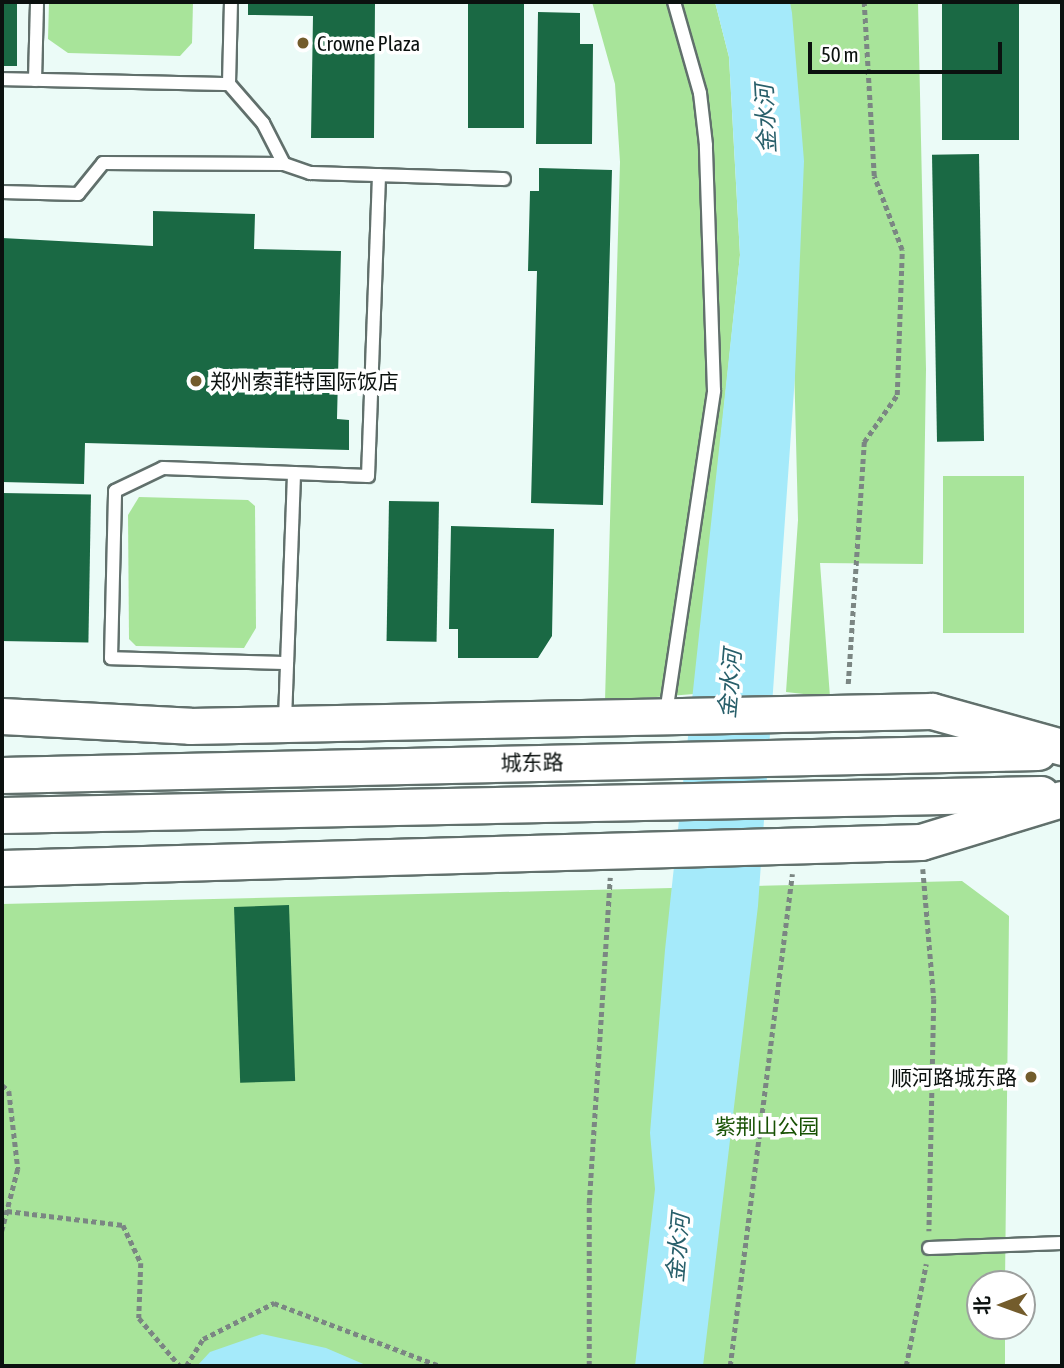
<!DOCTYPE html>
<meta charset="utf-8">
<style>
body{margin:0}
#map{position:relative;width:1064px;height:1368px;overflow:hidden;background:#ebfbf7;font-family:"Asap Condensed","Noto Sans SC",sans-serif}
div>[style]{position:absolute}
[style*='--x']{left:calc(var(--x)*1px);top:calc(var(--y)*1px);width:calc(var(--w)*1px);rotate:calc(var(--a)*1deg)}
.green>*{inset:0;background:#a8e49a;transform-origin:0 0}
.water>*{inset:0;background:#a5eafa}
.building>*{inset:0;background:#1a6944;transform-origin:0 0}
.path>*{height:4.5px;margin-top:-2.25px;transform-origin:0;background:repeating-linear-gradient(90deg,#7b8683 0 5px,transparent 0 8.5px)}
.roads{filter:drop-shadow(2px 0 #61706c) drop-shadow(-2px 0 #61706c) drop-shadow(0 2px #61706c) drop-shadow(0 -2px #61706c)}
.lane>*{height:12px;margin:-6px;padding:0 6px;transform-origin:6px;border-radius:6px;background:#fff}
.secondary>*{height:35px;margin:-17.5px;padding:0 17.5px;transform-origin:17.5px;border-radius:17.5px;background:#fff}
.dots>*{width:19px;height:19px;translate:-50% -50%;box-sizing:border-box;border:4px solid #fff;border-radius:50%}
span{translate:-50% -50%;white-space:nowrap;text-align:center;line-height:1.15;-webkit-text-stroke:7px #fff;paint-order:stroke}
.poi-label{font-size:21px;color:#0b110f}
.left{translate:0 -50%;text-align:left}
.right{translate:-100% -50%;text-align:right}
.street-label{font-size:21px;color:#0b110f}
.park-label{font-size:21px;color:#185204}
.water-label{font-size:23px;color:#285f6a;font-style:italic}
.frame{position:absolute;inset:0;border:4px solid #0b110f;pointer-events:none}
.north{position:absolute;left:966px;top:1270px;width:70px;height:70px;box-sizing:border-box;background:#fff;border:2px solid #9da09f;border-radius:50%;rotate:269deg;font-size:19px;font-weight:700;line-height:28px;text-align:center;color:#0b110f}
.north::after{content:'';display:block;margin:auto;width:24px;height:32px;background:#735c2c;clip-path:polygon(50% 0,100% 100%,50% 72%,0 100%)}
.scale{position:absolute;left:808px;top:42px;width:194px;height:32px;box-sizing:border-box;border:4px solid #0b110f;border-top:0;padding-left:9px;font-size:21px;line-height:24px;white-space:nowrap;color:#0b110f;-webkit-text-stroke:5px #fff;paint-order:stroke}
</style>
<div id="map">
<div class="green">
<i style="clip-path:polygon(49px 2px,193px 2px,192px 43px,180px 56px,68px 53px,48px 39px)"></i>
<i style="clip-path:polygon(592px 2px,715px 2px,729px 57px,740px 255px,694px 694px,605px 701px,620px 162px,615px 84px)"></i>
<i style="clip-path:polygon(785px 2px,918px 2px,926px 369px,923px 564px,820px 563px,830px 697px,786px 692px,798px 520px)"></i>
<i style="left:943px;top:476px;width:81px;height:157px"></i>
<i style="clip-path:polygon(139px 497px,248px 500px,255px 506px,256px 628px,244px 648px,136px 646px,129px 639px,128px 515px)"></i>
<i style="clip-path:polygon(962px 881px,1009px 916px,1005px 1284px,980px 1284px,980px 1326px,1005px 1326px,1005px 1366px,2px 1366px,2px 904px)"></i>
</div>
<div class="water">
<i style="clip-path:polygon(715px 2px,790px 2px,792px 13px,804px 161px,795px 376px,758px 906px,703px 1366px,635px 1366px,655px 1189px,650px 1133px,665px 950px,740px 255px,729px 57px)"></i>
<i style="clip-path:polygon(262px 1334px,326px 1348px,368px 1366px,197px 1366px,210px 1352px)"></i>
</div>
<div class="building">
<i style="left:2px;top:2px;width:15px;height:64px"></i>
<i style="clip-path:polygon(248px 2px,375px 2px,374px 138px,311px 138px,313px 16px,248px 15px)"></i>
<i style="left:468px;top:2px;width:56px;height:126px"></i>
<i style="left:942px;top:2px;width:77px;height:138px"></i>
<i style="clip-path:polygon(538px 12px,580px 13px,580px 44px,593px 44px,592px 144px,536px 144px)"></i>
<i style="left:979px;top:154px;width:287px;height:47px;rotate:89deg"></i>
<i style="clip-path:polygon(539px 168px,612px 170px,603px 505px,531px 503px,537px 271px,528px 271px,530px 191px,539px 191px)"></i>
<i style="clip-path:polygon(153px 211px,255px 214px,254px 249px,341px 251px,337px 419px,349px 420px,349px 450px,85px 443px,84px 484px,2px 482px,2px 238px,153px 246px)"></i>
<i style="left:2px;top:493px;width:89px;height:148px;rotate:1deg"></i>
<i style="left:389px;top:501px;width:50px;height:140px;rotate:1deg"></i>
<i style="clip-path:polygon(451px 526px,554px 529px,552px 636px,538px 658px,458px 658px,458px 629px,449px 629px)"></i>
<i style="left:289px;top:905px;width:176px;height:55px;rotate:88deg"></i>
</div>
<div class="path">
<i style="--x:848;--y:684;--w:243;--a:-86.2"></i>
<i style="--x:864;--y:442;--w:57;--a:-54.9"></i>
<i style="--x:897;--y:395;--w:145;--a:-88"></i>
<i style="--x:902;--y:250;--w:79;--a:-110.7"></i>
<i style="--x:874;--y:176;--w:174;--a:-93.3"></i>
<i style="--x:923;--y:869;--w:130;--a:85.2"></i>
<i style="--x:934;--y:999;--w:232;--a:91.2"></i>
<i style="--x:2;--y:1085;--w:9;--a:41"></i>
<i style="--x:9;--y:1091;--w:79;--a:83.4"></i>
<i style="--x:18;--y:1169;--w:64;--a:104.5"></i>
<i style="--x:7;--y:1211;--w:117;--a:6.9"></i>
<i style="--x:123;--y:1225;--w:42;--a:64.7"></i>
<i style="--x:141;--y:1263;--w:55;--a:92.1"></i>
<i style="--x:139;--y:1318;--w:63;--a:49.5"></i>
<i style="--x:186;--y:1366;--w:32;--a:-58"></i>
<i style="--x:203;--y:1339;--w:80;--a:-26.9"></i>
<i style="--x:274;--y:1303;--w:178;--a:20.8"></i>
<i style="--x:589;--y:1366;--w:163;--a:-90"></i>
<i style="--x:589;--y:1203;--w:326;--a:-86.3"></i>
<i style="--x:730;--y:1366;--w:496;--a:-82.8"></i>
<i style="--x:906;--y:1366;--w:104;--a:-78.9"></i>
</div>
<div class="roads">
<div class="lane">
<i style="--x:231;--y:2;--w:82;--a:91.4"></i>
<i style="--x:229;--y:84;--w:52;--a:48.9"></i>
<i style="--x:263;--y:123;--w:46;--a:62.9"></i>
<i style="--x:284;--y:164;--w:28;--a:19"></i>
<i style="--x:310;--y:173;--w:194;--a:1.8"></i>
<i style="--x:2;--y:79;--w:227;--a:1.3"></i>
<i style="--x:35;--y:80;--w:78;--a:-88.5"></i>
<i style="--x:2;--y:192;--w:76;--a:1.5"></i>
<i style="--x:78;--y:194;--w:40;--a:-51"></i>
<i style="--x:103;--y:163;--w:181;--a:0.3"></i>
<i style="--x:287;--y:663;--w:176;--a:-178.4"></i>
<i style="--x:111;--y:658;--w:167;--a:-88.6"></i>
<i style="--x:115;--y:491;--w:53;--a:-25.6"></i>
<i style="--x:163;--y:468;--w:131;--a:2.2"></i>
<i style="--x:666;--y:713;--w:326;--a:-81.5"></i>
<i style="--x:714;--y:391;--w:246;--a:-91.9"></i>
<i style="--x:706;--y:145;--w:52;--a:-96.6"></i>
<i style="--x:700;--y:93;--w:95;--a:-105.9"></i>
<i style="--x:285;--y:720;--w:247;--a:-87.9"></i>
<i style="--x:294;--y:473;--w:74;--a:2.3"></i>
<i style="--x:368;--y:476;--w:301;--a:-87.9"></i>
<i style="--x:929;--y:1248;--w:133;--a:-2.2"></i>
</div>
<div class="secondary">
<i style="--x:2;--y:716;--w:188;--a:3"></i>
<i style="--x:190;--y:726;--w:742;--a:-1.16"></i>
<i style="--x:932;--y:711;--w:135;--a:15.5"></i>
<i style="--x:2;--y:775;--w:1036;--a:-1.27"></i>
<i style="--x:2;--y:815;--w:1039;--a:-1.16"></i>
<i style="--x:2;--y:868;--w:919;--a:-1.62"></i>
<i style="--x:921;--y:842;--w:147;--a:-17"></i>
</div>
</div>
<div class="dots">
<i style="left:303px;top:43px;background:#735c2c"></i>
<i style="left:196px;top:381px;background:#735c2c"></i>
<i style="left:1031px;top:1077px;background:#735c2c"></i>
</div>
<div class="poi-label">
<span class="left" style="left:317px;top:43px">Crowne Plaza</span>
<span class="left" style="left:210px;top:381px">郑州索菲特国际饭店</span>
<span class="right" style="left:1017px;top:1077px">顺河路城东路</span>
</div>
<div class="street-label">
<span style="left:532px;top:762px;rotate:-1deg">城东路</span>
</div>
<div class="park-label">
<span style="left:767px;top:1126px">紫荆山公园</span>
</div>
<div class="water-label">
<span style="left:766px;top:119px;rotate:-93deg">金水河</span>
<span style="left:730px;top:684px;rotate:-85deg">金水河</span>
<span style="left:678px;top:1248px;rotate:-85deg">金水河</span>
</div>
<div class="frame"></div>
<div class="north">北</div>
<div class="scale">50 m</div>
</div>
